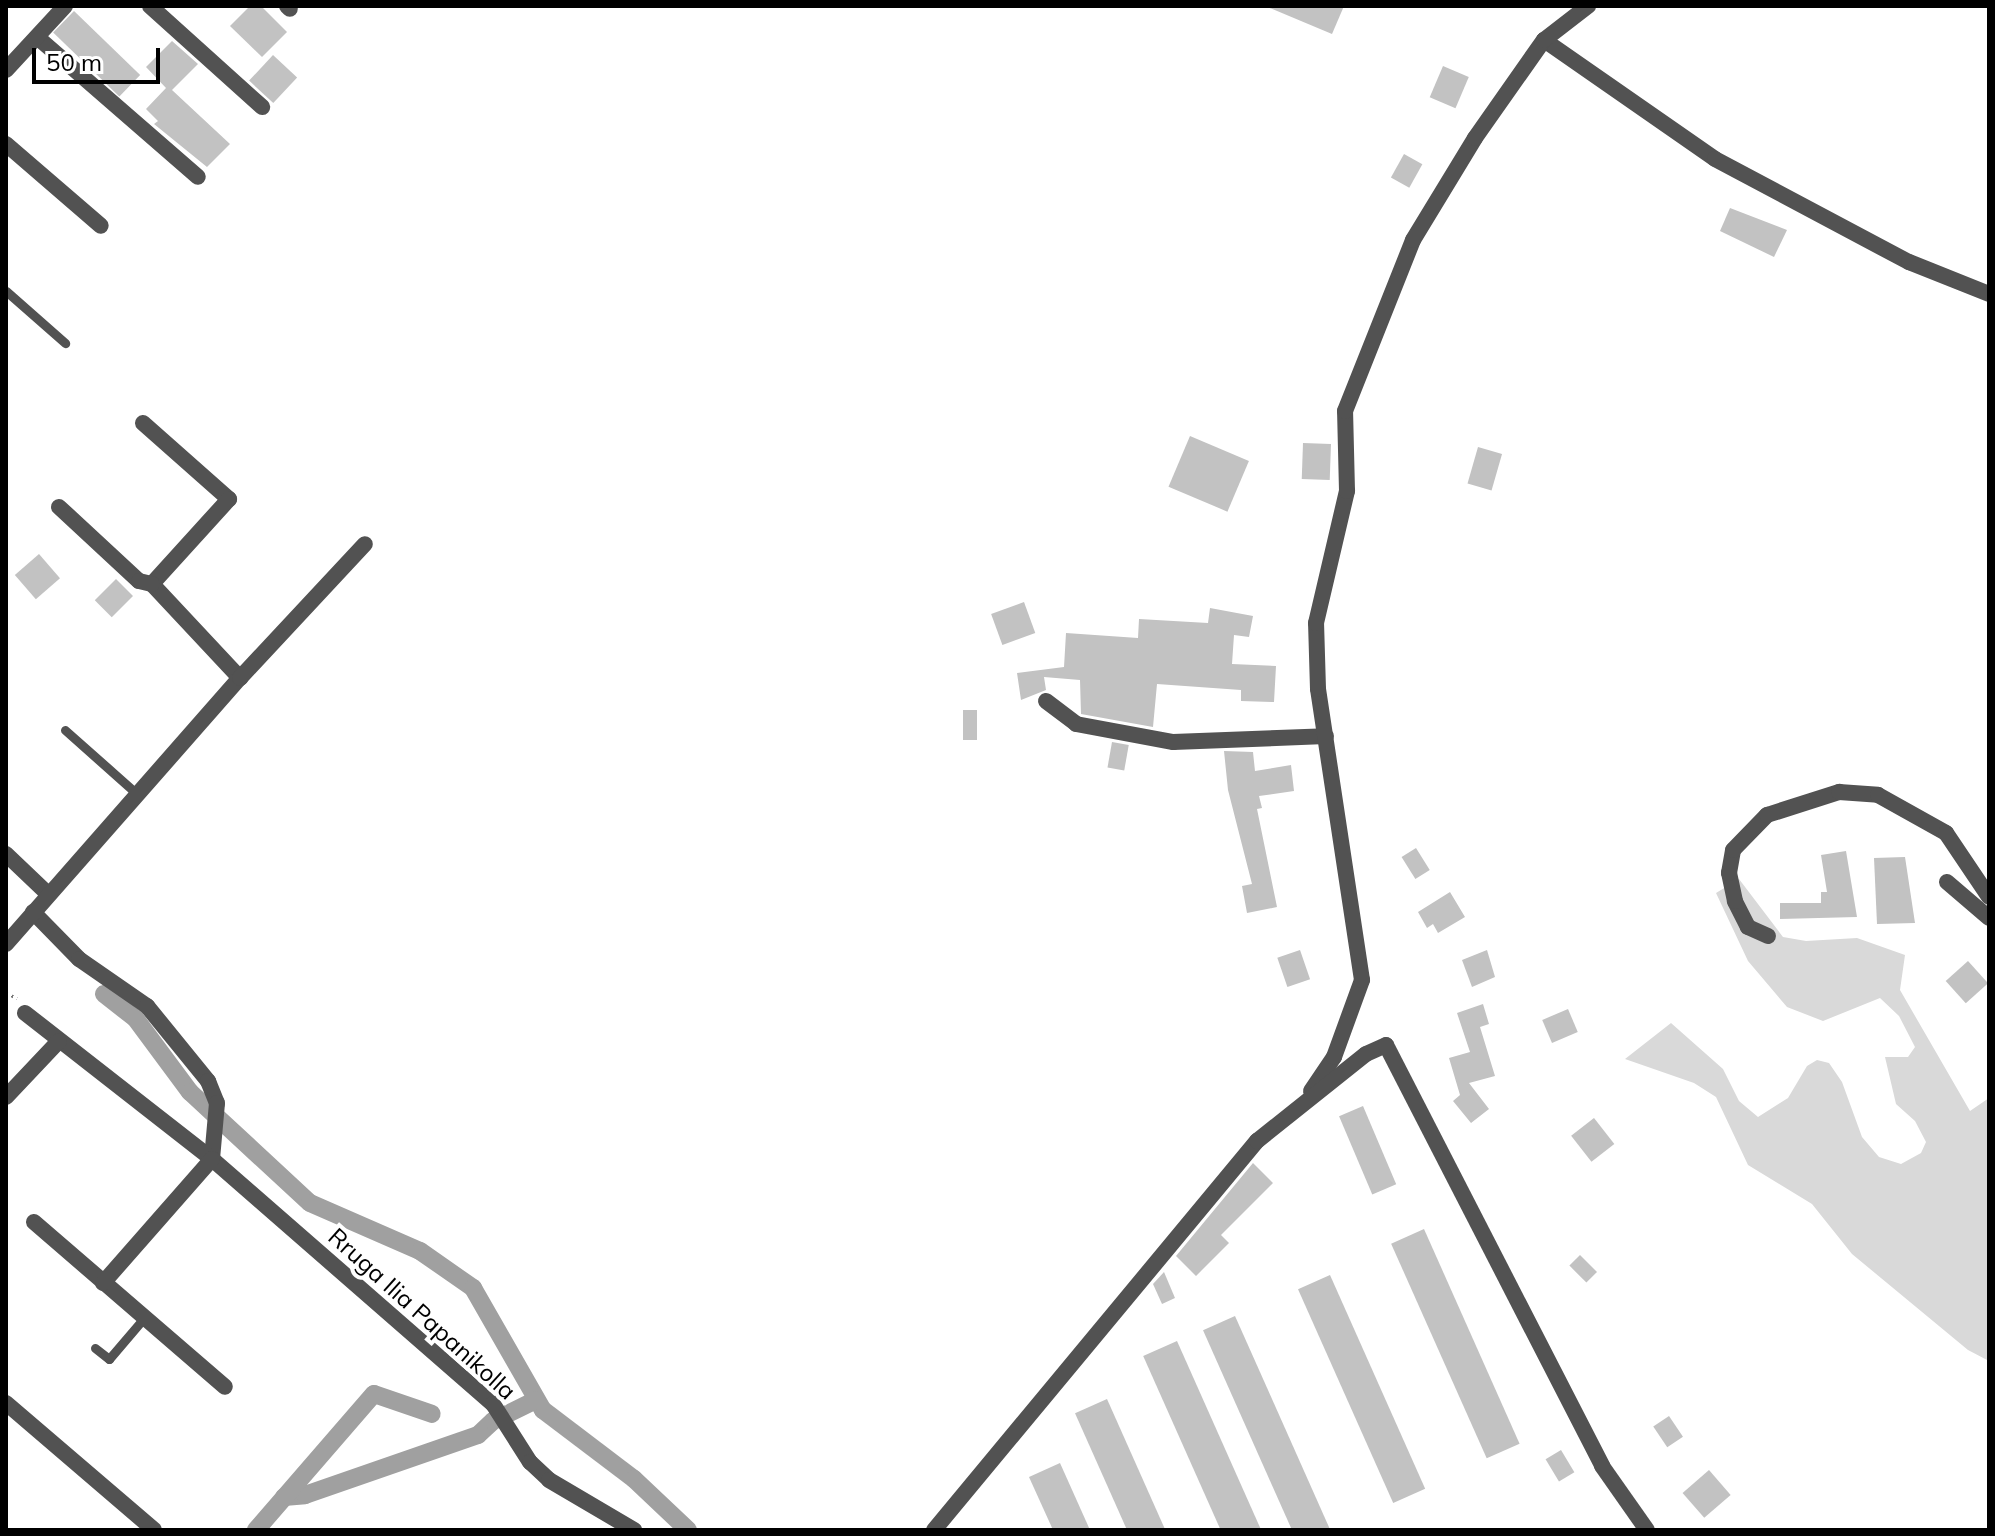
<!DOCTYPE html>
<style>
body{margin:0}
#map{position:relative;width:1995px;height:1536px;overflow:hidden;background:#fff;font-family:Mulish,sans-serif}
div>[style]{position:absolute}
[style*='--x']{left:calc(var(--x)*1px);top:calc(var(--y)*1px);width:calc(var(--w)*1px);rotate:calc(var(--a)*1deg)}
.green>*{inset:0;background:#d9d9d9}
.canal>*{height:18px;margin:-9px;padding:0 9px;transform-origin:9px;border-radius:9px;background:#a0a0a0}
.building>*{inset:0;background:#c2c2c2;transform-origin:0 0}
.path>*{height:3px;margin-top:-1.5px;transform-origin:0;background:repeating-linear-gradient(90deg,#747474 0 2px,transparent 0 6px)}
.lane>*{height:9px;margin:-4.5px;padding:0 4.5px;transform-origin:4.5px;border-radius:4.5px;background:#525252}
.street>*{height:16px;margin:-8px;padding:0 8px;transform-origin:8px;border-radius:8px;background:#525252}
span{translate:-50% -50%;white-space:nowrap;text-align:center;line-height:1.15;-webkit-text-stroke:8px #fff;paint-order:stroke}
.street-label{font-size:24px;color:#000}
.frame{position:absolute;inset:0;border:8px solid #000;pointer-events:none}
.scale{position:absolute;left:32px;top:48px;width:128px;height:36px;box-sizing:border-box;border:4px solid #000;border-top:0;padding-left:10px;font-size:24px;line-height:28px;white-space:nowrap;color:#000;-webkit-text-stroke:6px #fff;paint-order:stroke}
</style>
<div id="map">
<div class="green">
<i style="clip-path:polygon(1739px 879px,1783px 937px,1806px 941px,1857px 938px,1905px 955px,1900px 990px,1970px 1111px,1989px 1098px,1989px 1361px,1968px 1350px,1852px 1254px,1812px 1204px,1748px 1165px,1716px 1097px,1694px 1083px,1625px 1059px,1671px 1023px,1723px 1069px,1739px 1101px,1758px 1117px,1788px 1098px,1807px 1066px,1817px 1060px,1829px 1063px,1842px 1082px,1862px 1137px,1879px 1157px,1901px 1164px,1921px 1153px,1926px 1142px,1915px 1121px,1896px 1104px,1885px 1057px,1908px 1057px,1915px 1047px,1899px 1016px,1880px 998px,1823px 1021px,1787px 1007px,1748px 961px,1716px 893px)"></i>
</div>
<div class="canal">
<i style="--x:104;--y:994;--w:39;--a:38"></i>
<i style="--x:135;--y:1018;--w:92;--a:53.4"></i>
<i style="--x:190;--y:1092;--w:163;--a:42.8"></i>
<i style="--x:310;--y:1203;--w:120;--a:23.6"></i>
<i style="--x:420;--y:1251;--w:65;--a:34.9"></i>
<i style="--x:473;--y:1288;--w:141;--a:60.2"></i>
<i style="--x:543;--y:1410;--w:114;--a:37.2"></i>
<i style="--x:634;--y:1479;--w:74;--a:43.4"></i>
<i style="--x:284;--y:1497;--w:21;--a:-5"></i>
<i style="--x:305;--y:1495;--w:183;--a:-19.1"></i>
<i style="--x:478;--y:1435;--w:21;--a:-43"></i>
<i style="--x:493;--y:1421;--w:48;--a:-26"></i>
<i style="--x:256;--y:1530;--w:180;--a:-49.1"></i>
<i style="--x:374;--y:1394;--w:61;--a:19"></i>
</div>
<div class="building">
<i style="clip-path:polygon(250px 6px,261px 6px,287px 32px,262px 57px,230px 26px)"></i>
<i style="clip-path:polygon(1265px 6px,1344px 6px,1332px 34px)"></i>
<i style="left:74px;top:11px;width:92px;height:30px;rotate:44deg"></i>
<i style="clip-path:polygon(172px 41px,198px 64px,172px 90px,230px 144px,207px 167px,154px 124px,158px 121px,146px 109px,166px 88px,146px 67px)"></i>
<i style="left:273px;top:55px;width:33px;height:35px;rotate:43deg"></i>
<i style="left:1443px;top:66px;width:28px;height:34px;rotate:23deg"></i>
<i style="left:1404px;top:154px;width:21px;height:27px;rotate:29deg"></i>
<i style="clip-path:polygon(1730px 208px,1787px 230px,1774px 257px,1720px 231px)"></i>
<i style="left:1190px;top:436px;width:64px;height:55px;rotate:23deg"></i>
<i style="left:1303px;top:443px;width:28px;height:36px;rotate:2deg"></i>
<i style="left:1478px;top:447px;width:25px;height:38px;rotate:16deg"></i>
<i style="left:39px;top:554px;width:32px;height:32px;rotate:49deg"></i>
<i style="left:116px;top:579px;width:24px;height:30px;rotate:45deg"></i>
<i style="left:1024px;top:602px;width:33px;height:35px;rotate:70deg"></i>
<i style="clip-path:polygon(1210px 608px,1253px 616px,1249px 637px,1234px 635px,1232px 664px,1276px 666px,1274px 702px,1241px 701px,1241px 690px,1157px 684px,1153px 727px,1081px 714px,1080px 680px,1044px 677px,1046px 690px,1021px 700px,1017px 673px,1064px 667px,1066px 633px,1138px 638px,1139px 619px,1208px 623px)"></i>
<i style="left:963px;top:710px;width:14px;height:30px"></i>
<i style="left:1112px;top:742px;width:17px;height:26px;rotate:10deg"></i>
<i style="clip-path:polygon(1224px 751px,1253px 752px,1255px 771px,1291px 765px,1294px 791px,1259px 796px,1262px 808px,1257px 809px,1277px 907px,1247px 913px,1242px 886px,1252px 884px,1228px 790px)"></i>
<i style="left:1416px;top:848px;width:26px;height:17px;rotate:58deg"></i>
<i style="clip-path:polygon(1846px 851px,1857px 917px,1780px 919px,1780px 903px,1821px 903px,1821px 892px,1827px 892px,1821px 855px)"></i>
<i style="clip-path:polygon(1905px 857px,1915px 923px,1877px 924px,1874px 858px)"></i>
<i style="clip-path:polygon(1450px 892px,1465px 917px,1438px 933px,1433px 924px,1427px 928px,1418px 912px)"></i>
<i style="left:1300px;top:950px;width:31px;height:24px;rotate:71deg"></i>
<i style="clip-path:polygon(1487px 950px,1495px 977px,1472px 987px,1462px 960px)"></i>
<i style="left:1968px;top:961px;width:30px;height:30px;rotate:48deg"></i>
<i style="clip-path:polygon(1483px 1004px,1489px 1024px,1480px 1027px,1495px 1076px,1469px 1083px,1489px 1109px,1471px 1123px,1453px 1101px,1460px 1095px,1449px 1058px,1470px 1052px,1457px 1013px)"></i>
<i style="left:1568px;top:1009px;width:25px;height:28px;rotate:67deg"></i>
<i style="left:1363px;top:1106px;width:85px;height:26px;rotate:67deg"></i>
<i style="left:1594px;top:1118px;width:33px;height:29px;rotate:52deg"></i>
<i style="clip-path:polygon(1253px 1163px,1273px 1183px,1221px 1235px,1229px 1243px,1196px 1276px,1176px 1256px)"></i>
<i style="left:1424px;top:1229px;width:235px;height:36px;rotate:66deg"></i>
<i style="left:1580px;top:1255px;width:24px;height:15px;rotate:45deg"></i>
<i style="clip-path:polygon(1164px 1272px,1175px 1298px,1162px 1304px,1153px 1284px)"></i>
<i style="left:1330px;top:1275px;width:234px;height:35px;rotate:66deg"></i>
<i style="left:1235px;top:1316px;width:235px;height:35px;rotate:66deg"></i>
<i style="left:1177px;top:1341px;width:206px;height:37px;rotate:66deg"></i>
<i style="left:1107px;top:1399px;width:144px;height:35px;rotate:66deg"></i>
<i style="left:1669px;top:1416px;width:25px;height:19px;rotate:56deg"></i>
<i style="left:1561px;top:1450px;width:26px;height:18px;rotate:59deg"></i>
<i style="clip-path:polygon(1060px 1463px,1090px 1530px,1053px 1530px,1029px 1477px)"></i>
<i style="left:1709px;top:1470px;width:33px;height:35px;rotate:49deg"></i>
</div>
<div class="path">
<i style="--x:6;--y:993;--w:12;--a:24"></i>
</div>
<div class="lane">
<i style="--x:6;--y:291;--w:79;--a:41.4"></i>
<i style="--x:65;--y:730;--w:95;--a:41.6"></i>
<i style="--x:95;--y:1348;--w:18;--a:38"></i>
<i style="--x:109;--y:1359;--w:54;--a:-49.5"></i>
</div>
<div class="street">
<i style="--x:150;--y:6;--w:151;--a:42"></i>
<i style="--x:287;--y:6;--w:4;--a:45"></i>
<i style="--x:37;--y:37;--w:213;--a:41"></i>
<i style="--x:1544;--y:40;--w:208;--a:34.8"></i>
<i style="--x:1715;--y:159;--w:220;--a:28"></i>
<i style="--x:1909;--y:262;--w:86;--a:21.8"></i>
<i style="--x:6;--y:70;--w:87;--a:-47.3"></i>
<i style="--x:6;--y:144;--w:125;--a:40.8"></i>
<i style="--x:143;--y:423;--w:115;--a:41.5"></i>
<i style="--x:229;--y:499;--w:115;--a:132.2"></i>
<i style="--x:152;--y:584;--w:129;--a:46.9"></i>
<i style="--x:59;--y:507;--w:109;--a:42.8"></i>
<i style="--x:139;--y:581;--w:13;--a:13"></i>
<i style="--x:1046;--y:701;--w:38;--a:37"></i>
<i style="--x:1076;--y:724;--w:99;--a:10.5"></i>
<i style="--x:1173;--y:742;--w:153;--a:-2.2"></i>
<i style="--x:6;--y:854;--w:58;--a:43.6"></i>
<i style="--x:1947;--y:882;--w:55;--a:40.6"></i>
<i style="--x:33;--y:912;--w:66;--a:45.6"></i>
<i style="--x:79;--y:959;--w:83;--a:34.7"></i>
<i style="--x:147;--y:1006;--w:97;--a:50.9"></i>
<i style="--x:208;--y:1081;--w:24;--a:68"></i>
<i style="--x:217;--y:1103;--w:56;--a:95.1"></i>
<i style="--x:1768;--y:936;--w:22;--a:-156"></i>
<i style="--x:1748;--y:927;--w:29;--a:-117"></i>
<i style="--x:1735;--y:901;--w:29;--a:-102"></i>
<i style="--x:1729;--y:873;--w:23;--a:-80"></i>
<i style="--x:1733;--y:850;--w:49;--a:-45.8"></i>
<i style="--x:1767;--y:815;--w:76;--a:-17.7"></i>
<i style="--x:1839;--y:792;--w:39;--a:4"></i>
<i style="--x:1878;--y:795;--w:78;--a:29.2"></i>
<i style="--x:1946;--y:833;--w:77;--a:56.1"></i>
<i style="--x:6;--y:944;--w:354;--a:-48.7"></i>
<i style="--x:240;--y:678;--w:183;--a:-47"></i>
<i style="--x:25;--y:1013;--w:237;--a:38"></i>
<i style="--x:212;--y:1159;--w:373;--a:41.1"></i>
<i style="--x:493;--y:1404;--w:69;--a:57.5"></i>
<i style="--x:530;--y:1462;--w:26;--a:43"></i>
<i style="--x:549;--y:1480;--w:99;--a:30.5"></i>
<i style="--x:1311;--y:1091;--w:41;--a:-55.9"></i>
<i style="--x:1334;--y:1057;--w:82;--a:-70"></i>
<i style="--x:1362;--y:980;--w:294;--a:-98.6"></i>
<i style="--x:1318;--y:689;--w:66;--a:-91.7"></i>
<i style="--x:1316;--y:623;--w:136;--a:-76.8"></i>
<i style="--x:1347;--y:491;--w:80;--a:-91.4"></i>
<i style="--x:1345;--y:411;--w:184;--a:-68.3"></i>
<i style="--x:1413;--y:240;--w:119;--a:-58.7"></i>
<i style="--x:1475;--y:138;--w:120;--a:-54.9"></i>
<i style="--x:1544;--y:40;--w:56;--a:-37.7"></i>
<i style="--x:6;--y:1097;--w:77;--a:-46.6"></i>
<i style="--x:34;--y:1222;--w:252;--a:40.8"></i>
<i style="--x:103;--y:1283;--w:165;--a:-48.7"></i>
<i style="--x:6;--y:1403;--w:195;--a:40.6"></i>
<i style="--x:934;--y:1530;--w:506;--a:-50.3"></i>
<i style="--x:1257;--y:1141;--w:139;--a:-38.6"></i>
<i style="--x:1366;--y:1054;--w:22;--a:-24"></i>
<i style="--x:1386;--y:1045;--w:473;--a:62.8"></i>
<i style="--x:1602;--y:1466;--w:78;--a:54.9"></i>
</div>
<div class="street-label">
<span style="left:422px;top:1314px;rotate:42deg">Rruga Ilia Papanikolla</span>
</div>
<div class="frame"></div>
<div class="scale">50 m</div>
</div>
